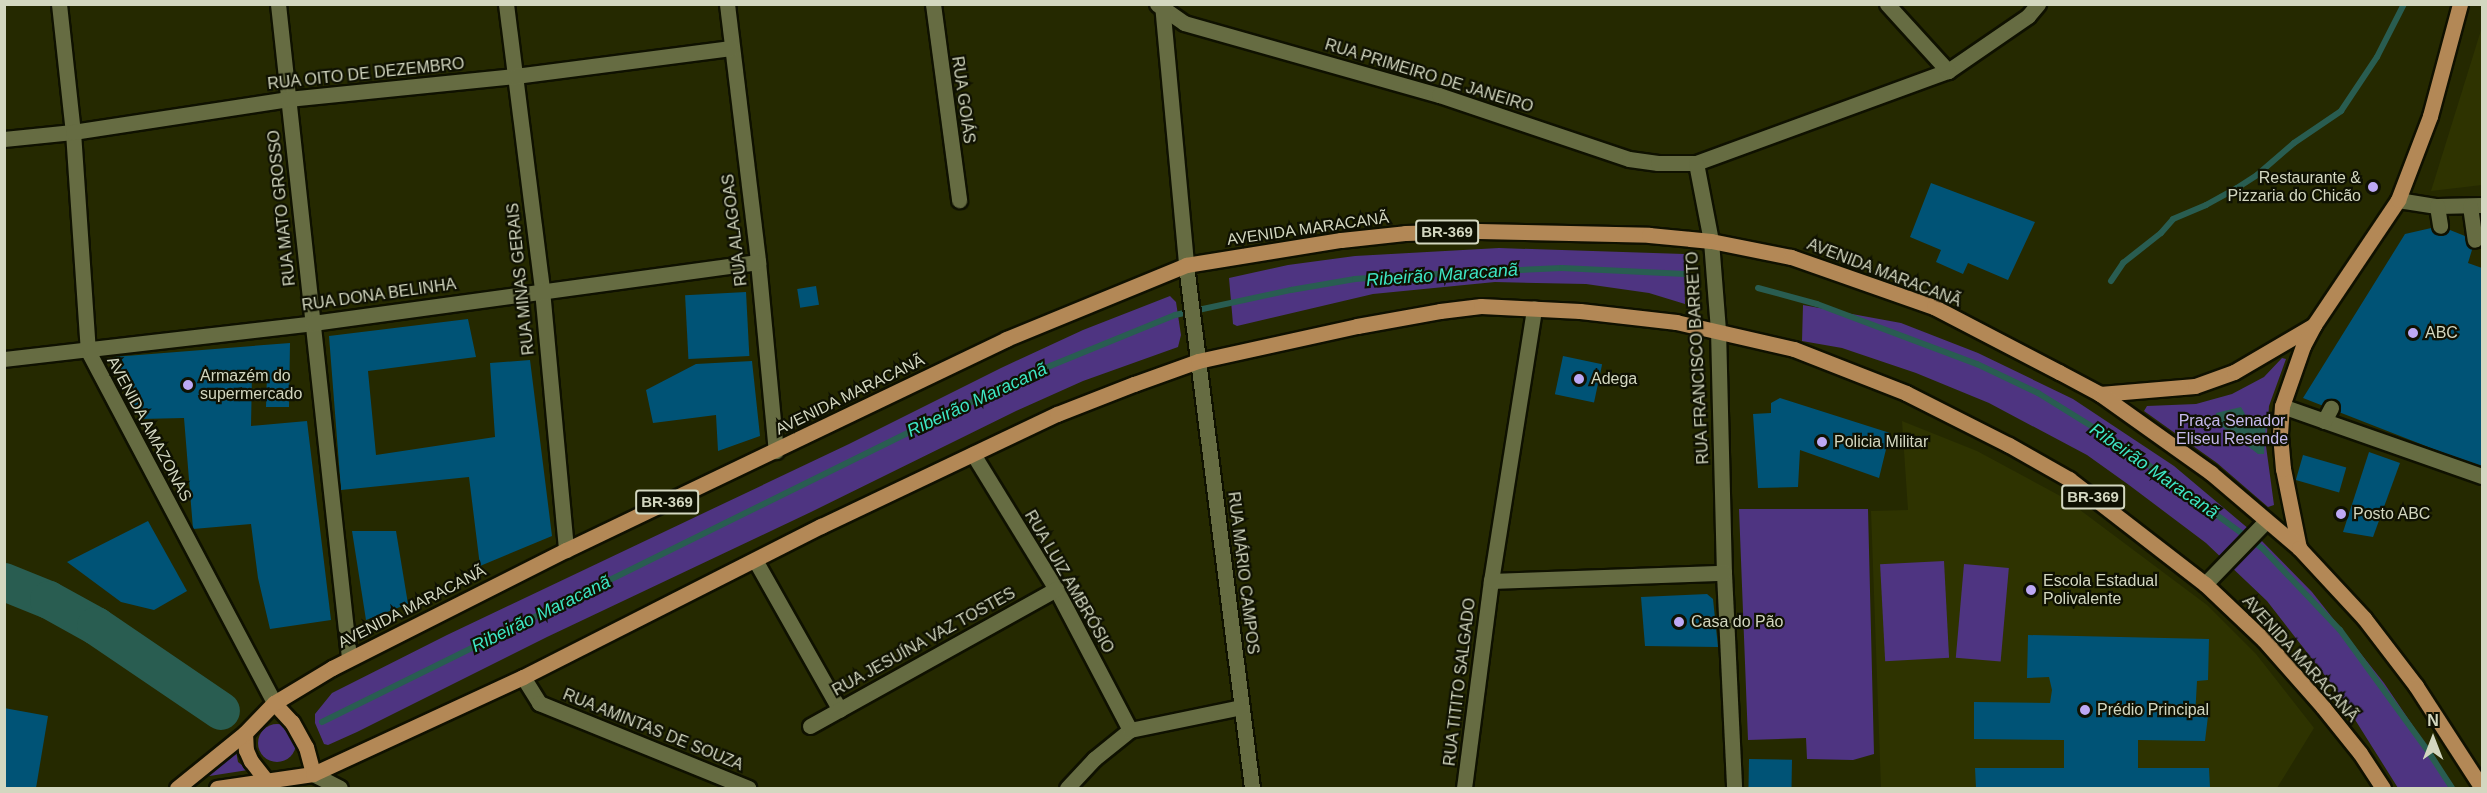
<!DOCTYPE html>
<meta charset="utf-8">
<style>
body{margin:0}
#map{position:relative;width:2487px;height:793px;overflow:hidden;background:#252900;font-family:Arial,sans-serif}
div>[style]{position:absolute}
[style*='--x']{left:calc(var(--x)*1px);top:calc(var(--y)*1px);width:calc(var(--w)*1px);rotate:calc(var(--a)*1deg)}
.built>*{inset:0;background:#2e3300}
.green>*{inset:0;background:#4e3481;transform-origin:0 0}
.round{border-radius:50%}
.water>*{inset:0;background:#295d51}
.stream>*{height:6px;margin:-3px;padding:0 3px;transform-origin:3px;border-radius:3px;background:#295d51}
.river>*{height:38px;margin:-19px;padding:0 19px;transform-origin:19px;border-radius:19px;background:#295d51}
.building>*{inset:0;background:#005376;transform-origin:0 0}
.roads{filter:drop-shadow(2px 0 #0f1100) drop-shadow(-2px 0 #0f1100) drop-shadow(0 2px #0f1100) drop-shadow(0 -2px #0f1100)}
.minor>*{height:15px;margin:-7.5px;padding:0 7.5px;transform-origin:7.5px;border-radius:7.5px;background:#666c42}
.major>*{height:15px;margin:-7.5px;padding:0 7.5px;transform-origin:7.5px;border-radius:7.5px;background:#b38856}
.dots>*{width:16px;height:16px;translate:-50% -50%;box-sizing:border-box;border:3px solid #0f1102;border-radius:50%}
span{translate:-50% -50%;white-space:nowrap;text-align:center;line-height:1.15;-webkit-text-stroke:4.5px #0f1102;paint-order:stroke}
.shield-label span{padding:2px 4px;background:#0f1102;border:2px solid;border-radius:4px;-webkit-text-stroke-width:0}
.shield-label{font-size:15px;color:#d3d7c0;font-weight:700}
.street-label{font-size:16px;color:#d3d7c0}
.poi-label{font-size:16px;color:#d3d7c0}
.right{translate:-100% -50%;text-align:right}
.left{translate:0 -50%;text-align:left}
.park-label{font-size:16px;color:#c6baed}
.water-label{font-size:18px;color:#3de6c4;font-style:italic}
.frame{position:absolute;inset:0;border:6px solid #d3d7c0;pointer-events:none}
.north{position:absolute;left:2403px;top:709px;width:60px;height:60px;-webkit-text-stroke:4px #0f1102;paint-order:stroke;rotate:0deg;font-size:16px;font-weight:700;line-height:24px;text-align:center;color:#d3d7c0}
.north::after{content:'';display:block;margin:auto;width:21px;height:27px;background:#d3d7c0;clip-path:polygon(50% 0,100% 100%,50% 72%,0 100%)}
</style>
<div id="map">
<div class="built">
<i style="clip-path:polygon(2482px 27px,2482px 185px,2431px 191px)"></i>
<i style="clip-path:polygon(1902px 421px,1977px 451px,2064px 498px,2207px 605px,2256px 654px,2314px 728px,2277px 788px,1881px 788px,1871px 511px,1908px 510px)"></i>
</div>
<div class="green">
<i style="clip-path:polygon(1499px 248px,1684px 254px,1685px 304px,1649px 293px,1586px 284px,1495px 282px,1373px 294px,1237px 326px,1233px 324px,1229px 278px,1288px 265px,1355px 256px)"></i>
<i style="clip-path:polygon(1170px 296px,1176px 302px,1181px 335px,1178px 347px,1083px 381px,1016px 411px,811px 512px,547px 637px,357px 732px,328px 745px,324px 744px,315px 723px,315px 714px,332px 693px,447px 635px,849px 444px,1001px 368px,1083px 330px)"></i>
<i style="clip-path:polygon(1803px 305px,1901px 323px,1978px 353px,2073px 399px,2174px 466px,2256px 535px,2312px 592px,2384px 683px,2455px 788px,2398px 788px,2337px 691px,2267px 601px,2206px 543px,2129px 485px,2087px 455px,1989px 403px,1916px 373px,1842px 348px,1802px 341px)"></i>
<i style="clip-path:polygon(2282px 358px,2286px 359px,2269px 406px,2266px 446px,2274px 505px,2268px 507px,2217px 463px,2144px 411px,2147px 406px,2196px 404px,2232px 394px,2264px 377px)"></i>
<i style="clip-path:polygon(1739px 509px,1868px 509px,1874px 754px,1853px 760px,1807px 759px,1806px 738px,1748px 740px)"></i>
<i style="left:1944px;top:561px;width:97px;height:64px;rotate:87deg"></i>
<i style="left:1964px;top:564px;width:45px;height:94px;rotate:5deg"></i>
<i class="round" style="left:258px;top:724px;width:38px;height:38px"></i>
<i style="clip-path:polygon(236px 751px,238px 762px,248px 770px,203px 777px)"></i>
</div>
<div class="water">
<i style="clip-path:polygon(2241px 407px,2245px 414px,2245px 426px,2257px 426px,2258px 423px,2266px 422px,2264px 454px,2258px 454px,2215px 421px,2216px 413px)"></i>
</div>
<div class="stream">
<i style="--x:2111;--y:281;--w:22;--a:-56"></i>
<i style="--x:2123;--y:263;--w:48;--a:-38.3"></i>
<i style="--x:2161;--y:233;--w:18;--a:-49"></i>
<i style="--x:2173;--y:219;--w:36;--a:-23"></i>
<i style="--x:2206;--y:205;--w:35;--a:-29"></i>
<i style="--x:2237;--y:188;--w:24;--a:-33"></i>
<i style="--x:2257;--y:175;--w:49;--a:-40.9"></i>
<i style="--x:2294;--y:143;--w:57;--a:-34.2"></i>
<i style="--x:2341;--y:111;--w:65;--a:-56.3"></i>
<i style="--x:2377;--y:57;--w:59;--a:-63"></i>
<i style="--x:1758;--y:288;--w:61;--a:15.2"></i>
<i style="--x:1817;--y:304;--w:171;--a:20.6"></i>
<i style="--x:1977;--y:364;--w:68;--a:25.4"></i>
<i style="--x:2038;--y:393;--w:93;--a:31.8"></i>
<i style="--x:2117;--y:442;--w:181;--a:36.2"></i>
<i style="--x:2263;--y:549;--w:112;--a:46.5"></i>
<i style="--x:2340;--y:630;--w:150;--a:54"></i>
<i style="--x:2428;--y:751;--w:44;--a:57"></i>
<i style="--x:322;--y:722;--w:705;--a:-26.27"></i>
<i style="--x:954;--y:410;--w:106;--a:-24.6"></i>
<i style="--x:1050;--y:366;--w:135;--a:-22.2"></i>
<i style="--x:1175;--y:315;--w:119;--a:-12.2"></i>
<i style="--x:1291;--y:290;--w:65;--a:-9.8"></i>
<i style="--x:1355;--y:279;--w:41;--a:-4.2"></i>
<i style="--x:1396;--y:276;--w:166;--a:-2.8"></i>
<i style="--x:1562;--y:268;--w:123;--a:2.8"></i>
</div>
<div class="river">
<i style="--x:4;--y:582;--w:48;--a:21.8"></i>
<i style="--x:49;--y:600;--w:54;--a:29"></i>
<i style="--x:96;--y:626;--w:151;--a:34.2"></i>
</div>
<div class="building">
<i style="clip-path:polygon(1931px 183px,2035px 222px,2008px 280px,1968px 263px,1963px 274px,1936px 262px,1941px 250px,1910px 237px)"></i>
<i style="clip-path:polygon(2440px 226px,2475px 240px,2468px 263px,2482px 268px,2482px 468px,2303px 398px,2405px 234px)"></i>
<i style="left:816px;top:286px;width:19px;height:19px;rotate:81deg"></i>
<i style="left:746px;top:292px;width:64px;height:61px;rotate:87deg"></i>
<i style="clip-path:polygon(468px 319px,476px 357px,368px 371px,376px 455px,495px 437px,490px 363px,530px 360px,552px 536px,480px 566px,469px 477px,341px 490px,329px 336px)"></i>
<i style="clip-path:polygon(290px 343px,289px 407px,266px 407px,267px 374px,252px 374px,251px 426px,307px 421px,331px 620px,270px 629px,258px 578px,251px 524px,193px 529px,184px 418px,140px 419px,113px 357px)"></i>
<i style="left:1563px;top:356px;width:40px;height:39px;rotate:12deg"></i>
<i style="clip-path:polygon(752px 361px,760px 436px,718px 451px,716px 415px,653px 423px,646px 390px,696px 364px)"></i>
<i style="clip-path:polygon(1780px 398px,1890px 433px,1879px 478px,1800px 450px,1798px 487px,1758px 488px,1753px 414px,1771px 413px,1771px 403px)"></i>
<i style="clip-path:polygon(2369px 452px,2400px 463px,2373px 537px,2343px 532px)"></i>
<i style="left:2303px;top:455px;width:45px;height:26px;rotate:16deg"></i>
<i style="clip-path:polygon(148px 521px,187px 591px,154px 610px,121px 602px,67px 562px)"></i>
<i style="clip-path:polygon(352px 531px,396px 531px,408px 604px,366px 620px)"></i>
<i style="clip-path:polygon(1707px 594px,1713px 599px,1718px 647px,1645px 646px,1641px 597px)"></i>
<i style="clip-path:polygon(2028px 635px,2209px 639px,2208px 680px,2197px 681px,2195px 717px,2208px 716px,2205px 741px,2138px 740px,2138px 768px,2209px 768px,2210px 788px,1976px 788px,1975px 768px,2064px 768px,2064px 740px,1974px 739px,1974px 702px,2050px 703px,2052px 690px,2049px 677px,2027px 678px)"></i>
<i style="clip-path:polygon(4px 708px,48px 716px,36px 788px,4px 788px)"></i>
<i style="left:1749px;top:759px;width:43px;height:29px;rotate:1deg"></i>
</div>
<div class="roads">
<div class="minor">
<i style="--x:59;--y:4;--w:129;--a:83.8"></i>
<i style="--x:73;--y:132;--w:220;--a:86.1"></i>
<i style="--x:88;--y:351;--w:398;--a:62.1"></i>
<i style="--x:278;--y:4;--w:658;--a:83.8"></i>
<i style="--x:506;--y:4;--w:288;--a:82.8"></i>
<i style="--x:542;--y:290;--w:261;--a:84.7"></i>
<i style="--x:727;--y:4;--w:260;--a:83.1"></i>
<i style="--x:758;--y:262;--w:190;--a:84.6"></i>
<i style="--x:933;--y:4;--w:198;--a:82.4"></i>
<i style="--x:1157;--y:4;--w:33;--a:35"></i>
<i style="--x:1184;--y:23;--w:265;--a:15.8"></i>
<i style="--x:1439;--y:95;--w:200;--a:18.6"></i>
<i style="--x:1629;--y:159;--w:29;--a:8"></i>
<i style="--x:1658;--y:163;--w:38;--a:0"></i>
<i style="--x:1696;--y:163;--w:268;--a:-20.1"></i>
<i style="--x:1948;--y:71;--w:97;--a:-34.5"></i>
<i style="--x:2028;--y:16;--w:16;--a:-50"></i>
<i style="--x:1162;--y:4;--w:262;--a:84.7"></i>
<i style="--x:1186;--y:265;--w:527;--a:82.81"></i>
<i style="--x:1887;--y:4;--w:91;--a:47.7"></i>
<i style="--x:4;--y:139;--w:69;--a:-5.8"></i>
<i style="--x:73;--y:132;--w:218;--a:-8.7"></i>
<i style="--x:288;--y:99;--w:228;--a:-5.8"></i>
<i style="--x:515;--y:76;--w:218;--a:-7.4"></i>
<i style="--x:1696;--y:163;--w:79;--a:79.1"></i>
<i style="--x:1711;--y:241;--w:88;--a:85.5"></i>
<i style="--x:1718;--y:329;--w:244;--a:88.6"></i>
<i style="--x:1724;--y:573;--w:215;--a:87.3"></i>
<i style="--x:2398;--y:200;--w:39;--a:9"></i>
<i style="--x:2437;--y:206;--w:45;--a:-1.3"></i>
<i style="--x:2437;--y:206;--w:20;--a:81"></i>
<i style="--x:2470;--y:206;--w:34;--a:82"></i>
<i style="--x:4;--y:359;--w:311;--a:-6.6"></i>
<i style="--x:313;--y:323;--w:449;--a:-7.8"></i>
<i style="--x:2282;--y:406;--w:212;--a:19.3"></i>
<i style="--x:2324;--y:421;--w:15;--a:-62"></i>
<i style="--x:973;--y:454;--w:158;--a:58.4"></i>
<i style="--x:1056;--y:589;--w:159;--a:62.3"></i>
<i style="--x:755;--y:560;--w:172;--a:60.5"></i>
<i style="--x:1491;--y:581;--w:233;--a:-2"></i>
<i style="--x:2205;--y:584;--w:88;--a:-45.9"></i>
<i style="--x:523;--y:677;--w:31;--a:58"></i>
<i style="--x:539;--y:703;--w:226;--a:22.1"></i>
<i style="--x:810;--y:726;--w:282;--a:-29.1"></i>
<i style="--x:313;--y:774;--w:30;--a:27"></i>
<i style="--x:1067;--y:788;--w:40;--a:-47"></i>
<i style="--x:1094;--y:759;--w:46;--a:-38.9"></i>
<i style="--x:1130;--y:730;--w:113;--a:-11.7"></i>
<i style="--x:1464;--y:788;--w:209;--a:-82.6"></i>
<i style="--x:1491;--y:581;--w:276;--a:-81"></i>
</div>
<div class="major">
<i style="--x:2100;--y:394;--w:95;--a:-4.8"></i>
<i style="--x:2195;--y:386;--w:41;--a:-19.7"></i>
<i style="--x:2234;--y:372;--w:93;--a:-30.4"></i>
<i style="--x:2299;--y:548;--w:81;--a:-101.4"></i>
<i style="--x:2283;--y:469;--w:35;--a:-95"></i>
<i style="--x:2280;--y:434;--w:28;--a:-86"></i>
<i style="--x:2282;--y:406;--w:64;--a:-70.7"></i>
<i style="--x:2303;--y:346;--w:24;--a:-62"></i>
<i style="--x:2314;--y:325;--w:151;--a:-56.1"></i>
<i style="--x:2398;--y:200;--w:90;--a:-69.1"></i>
<i style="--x:2430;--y:116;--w:116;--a:-75"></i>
<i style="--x:274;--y:703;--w:26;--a:47"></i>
<i style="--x:292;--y:722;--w:29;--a:61"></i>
<i style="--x:306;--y:747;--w:28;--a:75"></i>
<i style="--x:245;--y:733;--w:17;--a:87"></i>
<i style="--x:246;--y:750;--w:12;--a:66"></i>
<i style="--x:251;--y:761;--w:24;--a:52"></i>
<i style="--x:177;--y:788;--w:87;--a:-39"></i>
<i style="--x:245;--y:733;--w:42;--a:-46"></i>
<i style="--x:274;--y:703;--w:68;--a:-31.1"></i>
<i style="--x:332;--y:668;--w:262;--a:-26.8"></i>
<i style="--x:566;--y:550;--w:488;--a:-25.6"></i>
<i style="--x:1006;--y:339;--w:195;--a:-22.3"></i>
<i style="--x:1186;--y:265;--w:157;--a:-9.2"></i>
<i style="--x:1341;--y:240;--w:64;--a:-6.2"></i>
<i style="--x:1405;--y:233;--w:74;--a:-1.5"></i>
<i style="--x:1479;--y:231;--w:170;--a:1.3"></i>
<i style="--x:1649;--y:235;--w:62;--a:5.5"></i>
<i style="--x:1711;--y:241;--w:82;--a:11.3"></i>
<i style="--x:1791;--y:257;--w:151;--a:19.3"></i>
<i style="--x:1934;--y:307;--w:141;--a:27.5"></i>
<i style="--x:2059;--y:372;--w:47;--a:28.2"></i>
<i style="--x:2100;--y:394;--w:136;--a:35.4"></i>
<i style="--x:2211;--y:473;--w:116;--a:40.4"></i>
<i style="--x:2299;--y:548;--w:96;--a:47.1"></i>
<i style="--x:2364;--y:618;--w:86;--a:52.6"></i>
<i style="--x:2416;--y:686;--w:121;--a:57.1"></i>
<i style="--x:217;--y:788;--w:97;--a:-8.3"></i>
<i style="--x:313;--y:774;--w:231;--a:-24.8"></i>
<i style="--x:523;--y:677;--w:334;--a:-26.9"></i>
<i style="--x:821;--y:526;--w:261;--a:-25.4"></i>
<i style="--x:1057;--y:414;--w:83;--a:-21.3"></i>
<i style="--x:1134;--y:384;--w:68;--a:-19.8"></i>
<i style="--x:1198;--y:361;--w:163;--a:-12.4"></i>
<i style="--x:1357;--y:326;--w:84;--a:-10.2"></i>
<i style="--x:1440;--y:311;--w:41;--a:-7"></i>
<i style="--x:1481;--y:306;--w:99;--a:2.9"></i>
<i style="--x:1580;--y:311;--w:97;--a:6.5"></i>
<i style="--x:1676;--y:322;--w:121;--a:12.9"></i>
<i style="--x:1794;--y:349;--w:120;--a:21.4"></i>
<i style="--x:1906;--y:393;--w:115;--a:26.8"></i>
<i style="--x:2009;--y:445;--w:69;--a:29.5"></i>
<i style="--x:2069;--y:479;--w:172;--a:37.7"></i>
<i style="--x:2205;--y:584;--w:81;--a:43.5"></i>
<i style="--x:2264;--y:640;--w:89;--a:48.6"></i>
<i style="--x:2323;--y:707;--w:59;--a:51.2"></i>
<i style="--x:2360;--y:753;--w:42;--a:56.7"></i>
</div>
</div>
<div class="dots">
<i style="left:2373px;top:187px;background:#bda9f5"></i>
<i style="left:2413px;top:333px;background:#bda9f5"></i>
<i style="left:1579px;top:379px;background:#bda9f5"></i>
<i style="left:188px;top:385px;background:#bda9f5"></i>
<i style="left:1822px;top:442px;background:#bda9f5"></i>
<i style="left:2341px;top:514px;background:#bda9f5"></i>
<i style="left:2031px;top:590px;background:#bda9f5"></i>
<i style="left:1679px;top:622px;background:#bda9f5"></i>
<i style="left:2085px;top:710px;background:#bda9f5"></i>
</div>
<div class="shield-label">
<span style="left:1447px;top:232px">BR-369</span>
<span style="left:2093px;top:497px">BR-369</span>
<span style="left:667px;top:502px">BR-369</span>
</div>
<div class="street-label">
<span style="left:366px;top:74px;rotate:-6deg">RUA OITO DE DEZEMBRO</span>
<span style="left:1429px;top:76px;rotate:17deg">RUA PRIMEIRO DE JANEIRO</span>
<span style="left:963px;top:100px;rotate:82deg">RUA GOIÁS</span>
<span style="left:282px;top:208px;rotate:-96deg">RUA MATO GROSSO</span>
<span style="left:1308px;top:229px;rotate:-8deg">AVENIDA MARACANÃ</span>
<span style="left:735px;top:230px;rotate:-97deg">RUA ALAGOAS</span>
<span style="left:1884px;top:273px;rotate:21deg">AVENIDA MARACANÃ</span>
<span style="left:521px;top:279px;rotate:-96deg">RUA MINAS GERAIS</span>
<span style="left:379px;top:295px;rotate:-8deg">RUA DONA BELINHA</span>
<span style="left:1698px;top:358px;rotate:-93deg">RUA FRANCISCO BARRETO</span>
<span style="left:850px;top:395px;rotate:-26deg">AVENIDA MARACANÃ</span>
<span style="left:149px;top:429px;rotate:62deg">AVENIDA AMAZONAS</span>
<span style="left:1243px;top:573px;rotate:83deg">RUA MÁRIO CAMPOS</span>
<span style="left:1069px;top:582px;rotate:60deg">RUA LUIZ AMBRÓSIO</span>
<span style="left:412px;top:607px;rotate:-27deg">AVENIDA MARACANÃ</span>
<span style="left:924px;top:642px;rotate:-29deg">RUA JESUÍNA VAZ TOSTES</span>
<span style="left:2300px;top:659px;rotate:48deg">AVENIDA MARACANÃ</span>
<span style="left:1460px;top:682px;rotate:-83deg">RUA TITITO SALGADO</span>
<span style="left:653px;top:730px;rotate:22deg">RUA AMINTAS DE SOUZA</span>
</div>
<div class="poi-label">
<span class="right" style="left:2361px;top:187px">Restaurante &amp;<br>Pizzaria do Chicão</span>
<span class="left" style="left:2425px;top:333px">ABC</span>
<span class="left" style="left:200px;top:385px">Armazém do<br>supermercado</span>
<span class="left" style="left:1591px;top:379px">Adega</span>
<span class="left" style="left:1834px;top:442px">Policia Militar</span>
<span class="left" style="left:2353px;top:514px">Posto ABC</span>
<span class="left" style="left:2043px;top:590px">Escola Estadual<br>Polivalente</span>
<span class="left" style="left:1691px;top:622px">Casa do Pão</span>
<span class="left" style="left:2097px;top:710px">Prédio Principal</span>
</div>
<div class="park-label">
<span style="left:2232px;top:430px">Praça Senador<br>Eliseu Resende</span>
</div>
<div class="water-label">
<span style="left:1442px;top:275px;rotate:-4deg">Ribeirão Maracanã</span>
<span style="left:977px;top:400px;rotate:-25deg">Ribeirão Maracanã</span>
<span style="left:2154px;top:471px;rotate:35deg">Ribeirão Maracanã</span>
<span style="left:541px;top:614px;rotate:-26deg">Ribeirão Maracanã</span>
</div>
<div class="frame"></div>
<div class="north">N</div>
</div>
